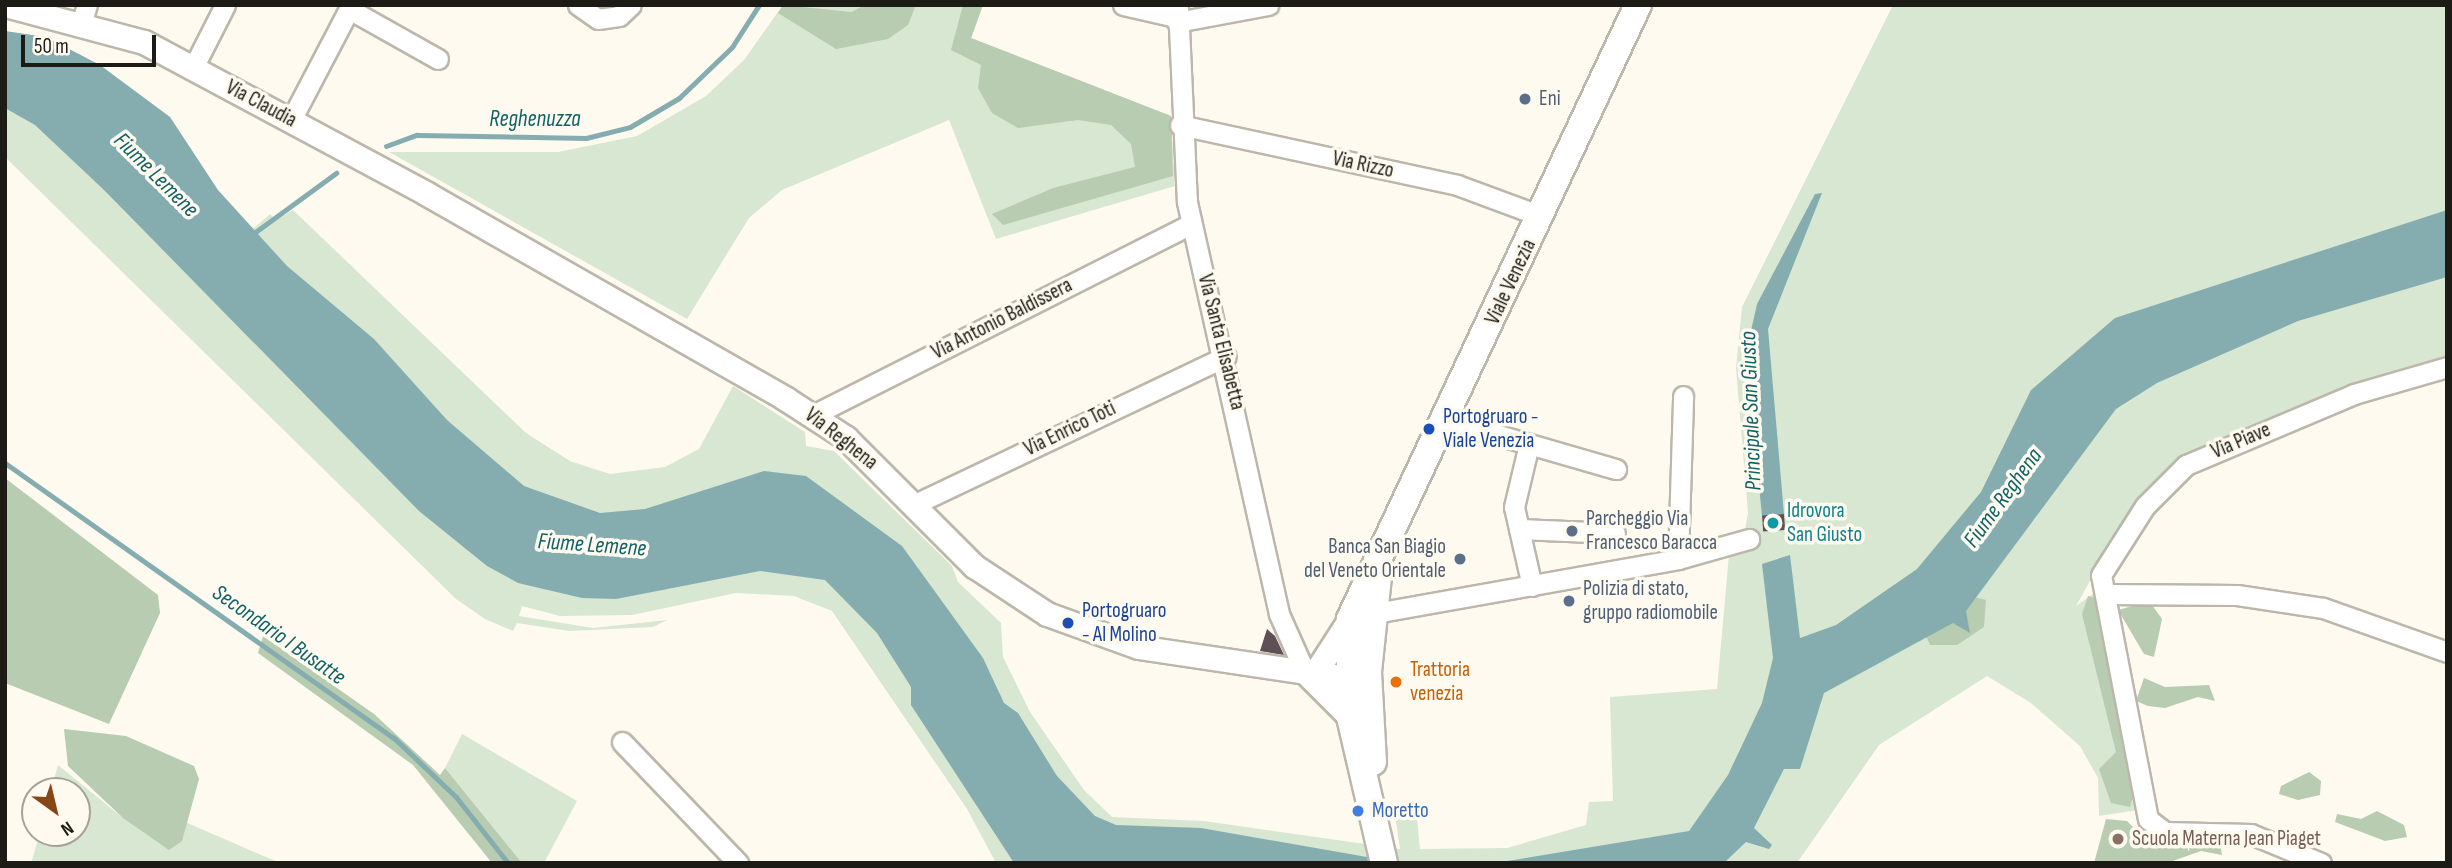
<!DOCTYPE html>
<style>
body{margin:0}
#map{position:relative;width:2452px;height:868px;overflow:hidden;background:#fffaef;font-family:"Sofia Sans Condensed",sans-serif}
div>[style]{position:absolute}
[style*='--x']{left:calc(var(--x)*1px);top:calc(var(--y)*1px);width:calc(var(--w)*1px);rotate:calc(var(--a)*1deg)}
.green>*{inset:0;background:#d7e7d1}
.forest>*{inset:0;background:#b7ccb0}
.water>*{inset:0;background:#85adaf}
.stream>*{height:5px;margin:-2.5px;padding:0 2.5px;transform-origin:2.5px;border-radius:2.5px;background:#85adaf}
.building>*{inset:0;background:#5e5054;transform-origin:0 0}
.roads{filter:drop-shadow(2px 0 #bcb7aa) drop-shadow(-2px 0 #bcb7aa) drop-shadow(0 2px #bcb7aa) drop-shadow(0 -2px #bcb7aa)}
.minor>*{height:19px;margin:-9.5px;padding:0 9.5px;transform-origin:9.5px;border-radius:9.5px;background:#fff}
.tertiary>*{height:23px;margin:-11.5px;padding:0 11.5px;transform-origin:11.5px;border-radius:11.5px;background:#fff}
.secondary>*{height:26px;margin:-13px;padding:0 13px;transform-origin:13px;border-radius:13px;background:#fff}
.dots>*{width:19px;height:19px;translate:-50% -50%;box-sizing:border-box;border:4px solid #fffaef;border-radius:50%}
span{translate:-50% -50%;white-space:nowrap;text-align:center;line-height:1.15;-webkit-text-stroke:7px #fffaef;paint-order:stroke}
.service-label{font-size:21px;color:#4e5e75}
.left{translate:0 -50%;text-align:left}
.right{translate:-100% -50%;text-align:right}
.street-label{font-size:21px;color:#1d1b16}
.transit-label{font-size:21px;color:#164399}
.culture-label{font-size:21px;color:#0d838f}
.food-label{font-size:21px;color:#c56008}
.shop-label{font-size:21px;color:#366cbe}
.education-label{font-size:21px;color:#785e54}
.water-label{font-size:23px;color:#0f6367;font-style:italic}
.frame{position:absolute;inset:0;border:7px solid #1d1b16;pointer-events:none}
.north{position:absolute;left:21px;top:777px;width:70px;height:70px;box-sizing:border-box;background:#fffaef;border:2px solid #a5a198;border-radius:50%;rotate:146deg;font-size:19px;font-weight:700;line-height:28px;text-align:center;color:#1d1b16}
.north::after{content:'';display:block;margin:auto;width:24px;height:32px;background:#884515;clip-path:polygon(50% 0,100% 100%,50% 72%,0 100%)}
.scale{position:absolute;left:21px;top:35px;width:135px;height:32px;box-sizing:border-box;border:4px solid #1d1b16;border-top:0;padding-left:9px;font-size:21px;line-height:24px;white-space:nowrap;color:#1d1b16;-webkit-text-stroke:5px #fffaef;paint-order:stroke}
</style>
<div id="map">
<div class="green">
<i style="clip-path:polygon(783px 5px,983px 5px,971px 38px,1171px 116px,1175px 186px,996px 239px,949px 120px,782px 190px,749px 218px,687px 319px,389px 152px,558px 152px,637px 136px,706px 96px,744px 60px)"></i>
<i style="clip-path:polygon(1893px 5px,2447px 5px,2447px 358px,2375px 378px,2187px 455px,2150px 485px,2125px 518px,2076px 606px,2093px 594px,2100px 599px,2138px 810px,2099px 816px,2098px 778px,2080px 746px,2031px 703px,1987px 676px,1879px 745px,1797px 863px,996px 863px,967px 809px,832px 611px,794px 596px,736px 593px,632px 615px,560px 616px,522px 606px,519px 616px,593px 628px,667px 620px,653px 627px,569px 631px,517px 623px,513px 631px,485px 619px,456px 599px,5px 157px,5px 41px,239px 241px,270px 214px,276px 220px,293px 210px,526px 433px,570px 461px,610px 474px,665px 467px,699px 449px,733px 386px,805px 432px,806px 446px,834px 451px,952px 566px,958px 582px,1001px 623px,1003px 657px,1030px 712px,1084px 790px,1112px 817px,1204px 821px,1400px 849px,1394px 808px,1416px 808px,1420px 849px,1507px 848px,1586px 825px,1589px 802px,1613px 801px,1610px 697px,1717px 689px,1729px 554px,1742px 548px,1748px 513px,1736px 368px,1742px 307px)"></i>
<i style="clip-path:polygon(462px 734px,577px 801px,544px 863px,522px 863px,445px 768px)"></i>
<i style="clip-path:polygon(58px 765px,123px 818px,185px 822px,280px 863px,31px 863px,40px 833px,77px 833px,77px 791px,51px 791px)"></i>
</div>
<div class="forest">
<i style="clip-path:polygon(783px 5px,851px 12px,865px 5px,916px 5px,908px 25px,888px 39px,836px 49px,778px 13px)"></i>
<i style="clip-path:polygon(963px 5px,983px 5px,971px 38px,1171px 116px,1173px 176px,1003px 225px,992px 214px,1053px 188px,1135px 167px,1131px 144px,1111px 125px,1078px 120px,1018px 128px,992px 113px,978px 88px,981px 65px,951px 50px)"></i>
<i style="clip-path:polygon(5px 478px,158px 595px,160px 613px,109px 724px,5px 683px)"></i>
<i style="clip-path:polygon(1959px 593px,1986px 600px,1984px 627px,1957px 645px,1930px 645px,1926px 636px,1934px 617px)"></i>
<i style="clip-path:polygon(2088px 596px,2100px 599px,2134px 793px,2130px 807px,2111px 803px,2099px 769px,2116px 752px,2082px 614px)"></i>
<i style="clip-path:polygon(2136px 605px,2152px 605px,2162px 619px,2154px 657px,2144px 654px,2118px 610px)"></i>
<i style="clip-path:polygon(263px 636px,374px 714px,440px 775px,445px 768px,522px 863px,492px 863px,413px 765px,258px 653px)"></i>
<i style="clip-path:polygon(2144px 678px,2165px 687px,2209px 685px,2215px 701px,2198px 697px,2165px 708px,2148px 706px,2136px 701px)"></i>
<i style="clip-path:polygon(64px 729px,126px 736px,194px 766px,199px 779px,182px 841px,169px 850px,123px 818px,68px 766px)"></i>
<i style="clip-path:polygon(2309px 772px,2321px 781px,2320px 795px,2298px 800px,2279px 794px,2281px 786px)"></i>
<i style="clip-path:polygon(2377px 811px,2404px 825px,2407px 837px,2385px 841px,2335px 822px,2337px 814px,2361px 819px)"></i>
<i style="clip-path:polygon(2106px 819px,2127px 821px,2149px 843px,2220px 844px,2222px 855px,2201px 851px,2167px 863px,2094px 863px)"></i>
</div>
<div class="water">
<i style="clip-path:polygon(5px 31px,46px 37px,100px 65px,170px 117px,218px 190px,287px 266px,374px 339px,447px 420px,524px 486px,600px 513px,645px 509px,764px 471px,806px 476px,902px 546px,983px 658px,1004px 703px,1018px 713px,1057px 776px,1095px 816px,1116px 825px,1201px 828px,1401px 863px,1014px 863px,911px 705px,911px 687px,877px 633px,825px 580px,760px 571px,616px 599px,582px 598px,518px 583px,487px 566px,419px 511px,104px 190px,35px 125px,5px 108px)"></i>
<i style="clip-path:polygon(1822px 193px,1768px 329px,1784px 514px,1762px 516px,1746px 353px,1757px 304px,1815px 194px)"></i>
<i style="clip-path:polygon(2447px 210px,2447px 277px,2298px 321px,2157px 383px,2116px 409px,1966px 611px,1970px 633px,1953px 623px,1824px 693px,1800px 769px,1784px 769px,1754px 828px,1772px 845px,1769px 849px,1746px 842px,1724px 863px,1495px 863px,1689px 831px,1728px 775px,1762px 703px,1773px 658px,1762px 564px,1790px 555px,1800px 638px,1836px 625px,1917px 569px,1981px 492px,2031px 390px,2115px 318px)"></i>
</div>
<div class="stream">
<i style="--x:386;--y:146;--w:33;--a:-20"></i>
<i style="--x:417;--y:135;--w:169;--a:1"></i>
<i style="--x:586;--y:138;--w:45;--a:-14"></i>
<i style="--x:630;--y:127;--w:57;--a:-30.6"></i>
<i style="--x:679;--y:98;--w:74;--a:-43.9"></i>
<i style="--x:732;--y:47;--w:50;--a:-57.3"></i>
<i style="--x:254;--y:233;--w:102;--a:-36.2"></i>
<i style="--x:5;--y:463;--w:476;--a:35.3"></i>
<i style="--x:394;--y:738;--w:86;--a:43.6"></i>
<i style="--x:456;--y:797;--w:84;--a:51.8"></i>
</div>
<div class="building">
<i style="left:1784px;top:514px;width:16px;height:22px;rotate:86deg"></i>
<i style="clip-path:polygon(1267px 629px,1275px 636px,1284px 655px,1260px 651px)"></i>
</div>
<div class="roads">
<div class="minor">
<i style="--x:578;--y:5;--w:24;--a:35"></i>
<i style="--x:598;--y:19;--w:21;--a:-8"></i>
<i style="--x:619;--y:16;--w:16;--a:-43"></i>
<i style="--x:1123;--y:5;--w:54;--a:12.8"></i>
<i style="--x:1178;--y:5;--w:197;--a:87.4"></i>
<i style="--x:1187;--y:202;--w:422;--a:77.4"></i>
<i style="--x:1279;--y:614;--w:64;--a:65.9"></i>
<i style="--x:82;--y:21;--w:17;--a:-73"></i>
<i style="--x:1177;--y:22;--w:93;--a:-10.6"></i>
<i style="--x:193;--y:68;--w:71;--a:-63.1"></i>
<i style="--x:291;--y:120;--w:125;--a:-62.4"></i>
<i style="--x:349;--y:9;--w:102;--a:29.3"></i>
<i style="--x:1180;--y:125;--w:283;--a:12.2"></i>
<i style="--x:1457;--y:185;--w:90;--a:20.3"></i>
<i style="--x:813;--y:415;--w:424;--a:-26.8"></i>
<i style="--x:1446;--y:420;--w:177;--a:16.1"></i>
<i style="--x:1529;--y:444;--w:65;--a:103.4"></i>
<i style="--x:1514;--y:507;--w:81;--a:77.2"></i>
<i style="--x:915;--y:504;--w:344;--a:-25.4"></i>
<i style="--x:1519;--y:529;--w:96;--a:2.4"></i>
<i style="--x:1678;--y:559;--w:163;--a:-88.2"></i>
<i style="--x:2106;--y:594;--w:131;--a:0.4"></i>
<i style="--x:2237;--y:595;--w:87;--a:8.6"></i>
<i style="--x:2323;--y:608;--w:132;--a:19.5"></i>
<i style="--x:1364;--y:615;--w:319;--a:-10.1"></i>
<i style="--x:1678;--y:559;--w:74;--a:-15.7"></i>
<i style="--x:622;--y:742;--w:168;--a:46.2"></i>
<i style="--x:2321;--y:863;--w:76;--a:-157.5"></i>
<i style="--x:2251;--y:834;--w:86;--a:-178.7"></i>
<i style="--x:2165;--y:832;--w:21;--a:-143"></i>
<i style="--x:2148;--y:819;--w:248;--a:-100.9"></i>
<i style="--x:2101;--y:575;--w:82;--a:-57.5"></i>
<i style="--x:2145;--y:506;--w:58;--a:-45"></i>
<i style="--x:2186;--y:465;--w:182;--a:-22.9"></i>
<i style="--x:2354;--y:394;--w:97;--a:-16.2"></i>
</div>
<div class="tertiary">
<i style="--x:5;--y:5;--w:144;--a:14.9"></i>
<i style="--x:144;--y:42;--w:321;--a:28.2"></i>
<i style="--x:427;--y:194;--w:413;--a:29.7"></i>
<i style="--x:786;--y:399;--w:72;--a:33"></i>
<i style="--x:846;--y:438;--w:181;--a:45"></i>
<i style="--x:974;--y:566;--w:87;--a:33.3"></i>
<i style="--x:1047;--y:614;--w:97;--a:19.9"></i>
<i style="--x:1138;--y:647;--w:196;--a:8.5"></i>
<i style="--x:1332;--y:676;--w:34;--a:38"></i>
<i style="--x:1305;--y:672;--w:64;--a:45"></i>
<i style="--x:1315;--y:673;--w:64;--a:-57.1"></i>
</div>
<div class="secondary">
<i style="--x:1373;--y:762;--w:90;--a:-93.2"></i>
<i style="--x:1368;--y:672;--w:96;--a:-84"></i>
<i style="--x:1384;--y:863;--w:150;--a:-103.1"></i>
<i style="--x:1350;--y:717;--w:98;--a:-90"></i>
<i style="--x:1350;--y:619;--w:678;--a:-64.87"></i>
</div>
</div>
<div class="dots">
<i style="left:1525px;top:99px;background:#5c6f8a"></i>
<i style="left:1429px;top:429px;background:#1a4fb4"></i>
<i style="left:1773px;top:523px;background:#0f9aa8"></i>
<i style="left:1572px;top:531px;background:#5c6f8a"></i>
<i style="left:1460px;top:559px;background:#5c6f8a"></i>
<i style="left:1569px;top:601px;background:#5c6f8a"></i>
<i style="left:1068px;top:623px;background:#1a4fb4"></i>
<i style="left:1396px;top:682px;background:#e8710a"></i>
<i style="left:1358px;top:811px;background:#3f7fe0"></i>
<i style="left:2118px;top:839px;background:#8d6e63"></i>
</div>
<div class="service-label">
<span class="left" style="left:1539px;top:99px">Eni</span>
<span class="left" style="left:1586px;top:531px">Parcheggio Via<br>Francesco Baracca</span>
<span class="right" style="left:1446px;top:559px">Banca San Biagio<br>del Veneto Orientale</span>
<span class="left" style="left:1583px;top:601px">Polizia di stato,<br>gruppo radiomobile</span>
</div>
<div class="street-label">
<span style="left:261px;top:104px;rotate:28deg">Via Claudia</span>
<span style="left:1363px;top:165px;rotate:12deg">Via Rizzo</span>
<span style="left:1511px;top:282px;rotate:-65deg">Viale Venezia</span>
<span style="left:1002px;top:319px;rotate:-27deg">Via Antonio Baldissera</span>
<span style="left:1221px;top:342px;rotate:76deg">Via Santa Elisabetta</span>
<span style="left:1070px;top:429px;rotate:-26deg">Via Enrico Toti</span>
<span style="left:841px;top:439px;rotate:38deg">Via Reghena</span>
<span style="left:2241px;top:441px;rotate:-23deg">Via Piave</span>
</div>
<div class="transit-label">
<span class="left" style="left:1443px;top:429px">Portogruaro -<br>Viale Venezia</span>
<span class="left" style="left:1082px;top:623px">Portogruaro<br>- Al Molino</span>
</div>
<div class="culture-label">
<span class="left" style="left:1787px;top:523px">Idrovora<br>San Giusto</span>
</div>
<div class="food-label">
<span class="left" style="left:1410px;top:682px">Trattoria<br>venezia</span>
</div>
<div class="shop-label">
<span class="left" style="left:1372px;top:811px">Moretto</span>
</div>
<div class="education-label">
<span class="left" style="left:2132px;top:839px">Scuola Materna Jean Piaget</span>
</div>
<div class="water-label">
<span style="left:535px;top:119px">Reghenuzza</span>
<span style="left:156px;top:175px;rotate:45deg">Fiume Lemene</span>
<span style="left:1751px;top:411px;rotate:-92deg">Principale San Giusto</span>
<span style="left:2003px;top:498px;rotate:-54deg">Fiume Reghena</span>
<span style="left:592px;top:545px;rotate:4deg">Fiume Lemene</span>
<span style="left:279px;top:635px;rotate:35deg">Secondario I Busatte</span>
</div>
<div class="frame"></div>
<div class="north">N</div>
<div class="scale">50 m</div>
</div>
